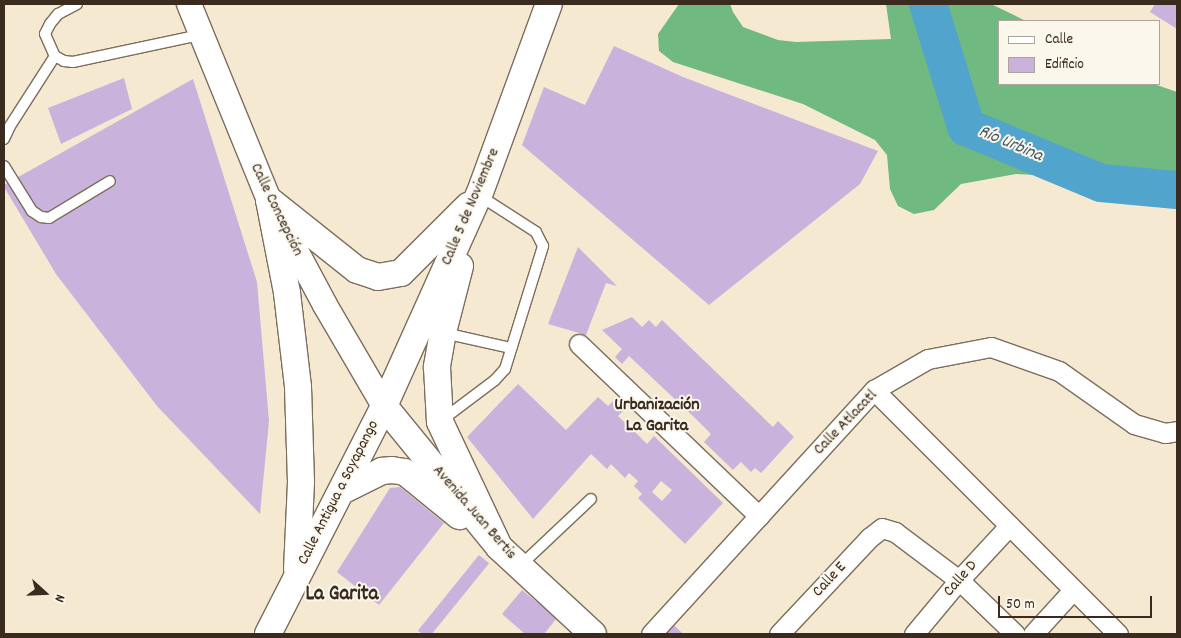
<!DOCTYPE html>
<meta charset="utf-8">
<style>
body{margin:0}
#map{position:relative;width:1181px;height:638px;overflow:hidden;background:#f5e9d2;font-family:Dekko,sans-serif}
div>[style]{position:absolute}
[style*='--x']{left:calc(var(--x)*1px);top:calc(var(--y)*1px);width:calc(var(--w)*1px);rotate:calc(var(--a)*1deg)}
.forest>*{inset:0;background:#70b980}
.river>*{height:38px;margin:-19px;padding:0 19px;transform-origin:19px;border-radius:19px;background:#51a5cd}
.building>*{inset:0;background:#c9b3dd;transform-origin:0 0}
.roads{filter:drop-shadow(1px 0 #7c6d5d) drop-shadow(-1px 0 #7c6d5d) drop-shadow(0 1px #7c6d5d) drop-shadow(0 -1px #7c6d5d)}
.service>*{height:10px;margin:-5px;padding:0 5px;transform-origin:5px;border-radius:5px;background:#fff}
.minor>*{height:19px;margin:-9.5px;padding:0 9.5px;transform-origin:9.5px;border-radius:9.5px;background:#fff}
.tertiary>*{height:24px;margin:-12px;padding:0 12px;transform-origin:12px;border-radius:12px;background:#fff}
.secondary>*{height:26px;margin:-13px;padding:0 13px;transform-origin:13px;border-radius:13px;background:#fff}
span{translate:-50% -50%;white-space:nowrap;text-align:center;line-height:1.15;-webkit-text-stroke:4px #fbf7ec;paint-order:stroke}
.street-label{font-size:16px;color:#3b2a1e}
.water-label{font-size:18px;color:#445b64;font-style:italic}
.neighbourhood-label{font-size:18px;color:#3b2a1e;font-weight:700}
.district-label{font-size:21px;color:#3b2a1e;font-weight:700}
.frame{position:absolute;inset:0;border:5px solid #3b2a1e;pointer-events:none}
.legend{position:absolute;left:998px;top:20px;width:162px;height:65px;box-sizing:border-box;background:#fbf7ec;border:1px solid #aea59a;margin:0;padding:6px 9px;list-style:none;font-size:15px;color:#3b2a1e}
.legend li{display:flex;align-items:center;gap:10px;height:25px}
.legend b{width:25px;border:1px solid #aea59a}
.north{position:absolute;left:20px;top:568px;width:50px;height:50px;-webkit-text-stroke:4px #fbf7ec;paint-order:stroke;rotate:110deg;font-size:14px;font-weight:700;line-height:20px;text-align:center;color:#3b2a1e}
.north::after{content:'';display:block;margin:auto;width:18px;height:22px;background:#3b2a1e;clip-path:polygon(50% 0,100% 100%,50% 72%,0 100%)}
.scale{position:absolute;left:998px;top:596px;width:154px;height:22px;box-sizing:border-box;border:2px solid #3b2a1e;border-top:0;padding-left:6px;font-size:15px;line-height:18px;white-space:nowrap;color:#3b2a1e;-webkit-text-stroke:4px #fbf7ec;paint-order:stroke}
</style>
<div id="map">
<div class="forest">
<i style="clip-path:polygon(679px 4px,730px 4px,733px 12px,743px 27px,778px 40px,796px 42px,891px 39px,886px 4px,991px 4px,1026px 21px,1000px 21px,1000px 84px,1154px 84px,1177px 92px,1177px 199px,1070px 186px,1035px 175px,1016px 174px,961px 184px,934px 210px,914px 214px,898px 206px,890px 189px,887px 155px,875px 140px,803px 104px,673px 62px,659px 51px,658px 34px)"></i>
</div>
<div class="river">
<i style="--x:928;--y:4;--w:129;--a:72.8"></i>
<i style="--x:966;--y:127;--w:146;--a:22.5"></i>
<i style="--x:1101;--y:183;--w:76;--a:5.3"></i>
</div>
<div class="building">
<i style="clip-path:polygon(1155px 4px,1177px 4px,1177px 29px,1150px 12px)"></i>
<i style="clip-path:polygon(614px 46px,683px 77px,878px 151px,860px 184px,709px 305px,522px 145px,544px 87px,585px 105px)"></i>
<i style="clip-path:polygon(124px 78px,132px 109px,61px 144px,48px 108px)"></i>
<i style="clip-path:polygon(193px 79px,257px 282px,269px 421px,260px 514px,157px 406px,56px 274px,4px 187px,4px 185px)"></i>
<i style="clip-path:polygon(578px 247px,617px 286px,606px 283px,586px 335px,548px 324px)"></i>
<i style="clip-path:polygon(632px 317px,642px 327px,649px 320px,656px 327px,662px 320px,773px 427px,778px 421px,794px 437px,761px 473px,755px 468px,751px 472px,741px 462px,733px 470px,704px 442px,711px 434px,695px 418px,629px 356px,622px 364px,615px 357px,622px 349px,602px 330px)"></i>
<i style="clip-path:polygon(evenodd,518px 384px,566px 430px,598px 397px,608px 406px,615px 399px,626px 408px,618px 416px,638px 435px,647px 444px,654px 436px,723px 503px,685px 544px,638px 498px,642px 494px,634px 486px,638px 481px,629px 473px,625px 478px,611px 464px,607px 469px,591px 454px,533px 519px,467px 437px,518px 384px,661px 481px,672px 490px,662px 501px,652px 492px,661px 481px)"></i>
<i style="clip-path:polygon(400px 487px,444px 523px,379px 605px,337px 572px,390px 488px)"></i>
<i style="left:479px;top:555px;width:13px;height:97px;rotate:39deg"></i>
<i style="clip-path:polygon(522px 590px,557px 618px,544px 634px,525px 634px,502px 614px)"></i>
<i style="clip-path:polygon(674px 625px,683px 634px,665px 634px)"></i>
</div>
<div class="roads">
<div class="service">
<i style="--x:77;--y:4;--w:21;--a:152"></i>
<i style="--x:58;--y:14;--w:13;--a:129"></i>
<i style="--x:50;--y:24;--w:11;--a:117"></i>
<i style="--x:45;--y:34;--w:24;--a:66"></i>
<i style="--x:55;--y:56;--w:10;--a:29"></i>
<i style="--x:64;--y:61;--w:9;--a:6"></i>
<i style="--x:73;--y:62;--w:130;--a:-12"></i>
<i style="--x:4;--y:139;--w:14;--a:-65"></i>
<i style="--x:10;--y:126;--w:83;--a:-57.3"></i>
<i style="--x:4;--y:166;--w:53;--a:58.1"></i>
<i style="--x:32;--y:211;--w:11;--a:34"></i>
<i style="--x:41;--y:217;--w:8;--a:7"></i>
<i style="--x:49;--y:218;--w:71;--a:-31.2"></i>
<i style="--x:444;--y:333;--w:69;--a:12.6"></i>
<i style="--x:442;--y:420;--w:66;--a:-37"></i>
<i style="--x:495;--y:380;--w:15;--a:-48"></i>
<i style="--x:505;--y:369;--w:129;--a:-72.8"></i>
<i style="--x:543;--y:246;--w:16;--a:-117"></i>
<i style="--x:536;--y:232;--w:67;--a:-147.3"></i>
<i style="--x:521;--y:565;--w:96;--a:-43.3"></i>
</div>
<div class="minor">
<i style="--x:579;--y:344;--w:249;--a:43.7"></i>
<i style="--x:874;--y:390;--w:345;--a:45"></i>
<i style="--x:651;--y:634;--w:331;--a:-47.6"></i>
<i style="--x:874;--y:390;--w:62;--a:-29.9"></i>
<i style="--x:928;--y:359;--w:64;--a:-10.8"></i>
<i style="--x:991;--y:347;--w:72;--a:19.4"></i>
<i style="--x:1059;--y:371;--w:92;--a:35.2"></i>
<i style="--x:1134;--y:424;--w:32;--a:16"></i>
<i style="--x:1165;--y:433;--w:12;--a:-9"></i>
<i style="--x:779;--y:634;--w:132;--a:-46.8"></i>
<i style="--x:869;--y:538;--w:16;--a:-38"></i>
<i style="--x:882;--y:528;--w:14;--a:17"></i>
<i style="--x:895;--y:532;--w:80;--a:36.9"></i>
<i style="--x:959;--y:580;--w:78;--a:44"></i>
<i style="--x:914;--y:634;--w:70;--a:-50.2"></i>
<i style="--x:959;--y:580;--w:74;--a:-47.2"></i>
<i style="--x:1033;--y:634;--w:59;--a:-47.7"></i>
</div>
<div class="tertiary">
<i style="--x:189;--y:4;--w:212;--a:67.8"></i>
<i style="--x:269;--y:200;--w:119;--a:61.9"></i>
<i style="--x:325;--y:305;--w:117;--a:59.7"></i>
</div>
<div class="secondary">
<i style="--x:269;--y:200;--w:95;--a:79"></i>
<i style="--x:287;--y:293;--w:95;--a:83.3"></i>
<i style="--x:298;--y:387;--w:95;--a:88.2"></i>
<i style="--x:301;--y:482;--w:87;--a:92.6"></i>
<i style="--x:269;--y:200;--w:112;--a:38.5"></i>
<i style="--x:357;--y:270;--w:22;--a:18"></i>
<i style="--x:378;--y:277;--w:23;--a:-10"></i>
<i style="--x:401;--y:273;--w:95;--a:-45"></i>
<i style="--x:460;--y:266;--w:68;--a:104.4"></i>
<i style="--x:443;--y:332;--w:36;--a:100"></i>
<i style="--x:437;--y:367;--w:55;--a:86.9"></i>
<i style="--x:440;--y:422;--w:138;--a:64.7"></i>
<i style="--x:384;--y:406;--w:182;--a:50.8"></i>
<i style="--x:499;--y:547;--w:128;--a:42.8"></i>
<i style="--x:342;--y:491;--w:45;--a:-26.6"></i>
<i style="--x:382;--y:471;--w:10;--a:-6"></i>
<i style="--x:392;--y:470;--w:13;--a:9"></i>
<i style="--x:405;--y:472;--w:70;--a:39.2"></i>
<i style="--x:268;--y:634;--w:256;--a:-63"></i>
<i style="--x:384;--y:406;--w:231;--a:-65.8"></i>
<i style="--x:479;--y:195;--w:203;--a:-69.9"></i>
</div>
</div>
<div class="street-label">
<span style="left:471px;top:207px;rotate:-67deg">Calle 5 de Noviembre</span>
<span style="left:276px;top:210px;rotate:64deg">Calle Concepción</span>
<span style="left:846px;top:423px;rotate:-46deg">Calle Atlacatl</span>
<span style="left:339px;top:493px;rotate:-63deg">Calle Antigua a Soyapango</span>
<span style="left:474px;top:513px;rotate:49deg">Avenida Juan Bertis</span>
<span style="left:961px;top:579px;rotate:-49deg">Calle D</span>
<span style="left:830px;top:580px;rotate:-47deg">Calle E</span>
</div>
<div class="water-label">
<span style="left:1010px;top:145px;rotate:23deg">Río Urbina</span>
</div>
<div class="neighbourhood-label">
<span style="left:657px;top:417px">Urbanización<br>La Garita</span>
</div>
<div class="district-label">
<span style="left:342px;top:595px">La Garita</span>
</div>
<div class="frame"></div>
<ul class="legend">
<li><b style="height:6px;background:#fff"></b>Calle</li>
<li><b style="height:14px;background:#c9b3dd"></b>Edificio</li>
</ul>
<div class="north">N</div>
<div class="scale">50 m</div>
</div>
